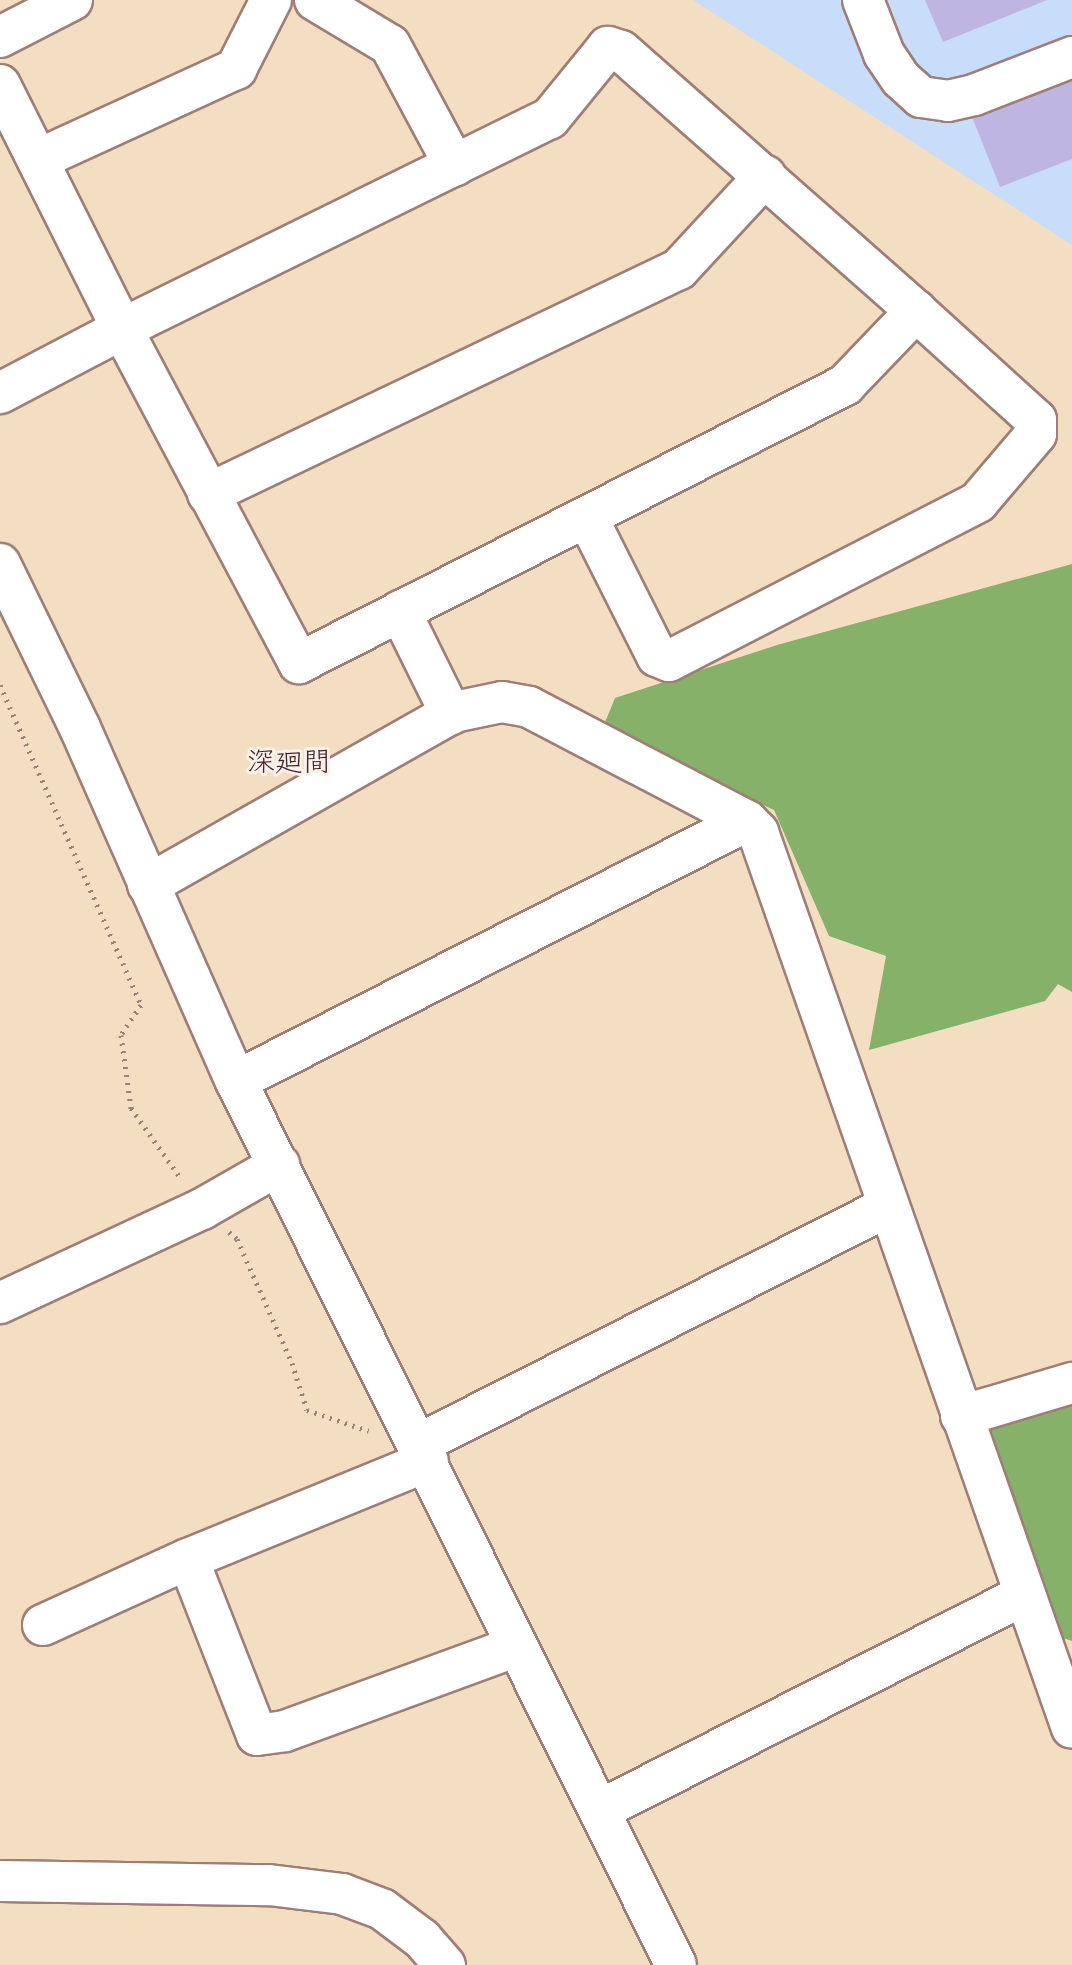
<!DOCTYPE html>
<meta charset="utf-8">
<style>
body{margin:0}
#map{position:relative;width:1072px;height:1965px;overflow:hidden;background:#f3dec2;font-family:"Gochi Hand","Klee One",sans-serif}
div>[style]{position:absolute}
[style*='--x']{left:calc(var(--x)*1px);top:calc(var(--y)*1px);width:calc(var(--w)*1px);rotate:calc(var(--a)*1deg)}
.built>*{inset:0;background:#c7ddf9}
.forest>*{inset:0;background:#85b168}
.building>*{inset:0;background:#bfb5e3}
.path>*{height:5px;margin-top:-2.5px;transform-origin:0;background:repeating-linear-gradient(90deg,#9e7e76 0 2px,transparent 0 8px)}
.roads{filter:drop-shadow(2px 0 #9e7e76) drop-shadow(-2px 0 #9e7e76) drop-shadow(0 2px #9e7e76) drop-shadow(0 -2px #9e7e76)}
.minor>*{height:40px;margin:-20px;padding:0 20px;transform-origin:20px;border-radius:20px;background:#fff}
span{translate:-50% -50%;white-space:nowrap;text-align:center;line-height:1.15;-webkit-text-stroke:6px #f7f3e8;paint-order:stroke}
.quarter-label{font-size:28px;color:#4a1f2b}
</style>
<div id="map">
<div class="built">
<i style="clip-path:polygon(693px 0,1072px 0,1072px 245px)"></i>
</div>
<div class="forest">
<i style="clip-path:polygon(1072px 564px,1072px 992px,1058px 984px,1045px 1001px,869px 1050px,886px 956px,829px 936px,774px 810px,601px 732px,615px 698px,777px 645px)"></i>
<i style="clip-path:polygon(1072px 1403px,1072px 1641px,1057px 1636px,990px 1426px)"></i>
</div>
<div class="building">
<i style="clip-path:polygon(925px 0,1047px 0,943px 42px)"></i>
<i style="clip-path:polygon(1072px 76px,1072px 159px,1000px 187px,970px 112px)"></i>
</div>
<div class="path">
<i style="--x:0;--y:685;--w:350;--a:66.2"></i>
<i style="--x:141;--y:1005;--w:36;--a:124"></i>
<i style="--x:121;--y:1035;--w:74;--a:82.2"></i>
<i style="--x:131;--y:1108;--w:88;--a:54.7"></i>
<i style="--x:229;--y:1232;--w:11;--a:41"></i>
<i style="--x:237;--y:1239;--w:136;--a:66.1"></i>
<i style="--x:292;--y:1363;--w:49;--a:72.3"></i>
<i style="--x:307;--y:1410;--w:65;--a:18.7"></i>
</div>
<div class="roads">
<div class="minor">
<i style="--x:315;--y:0;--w:87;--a:31"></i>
<i style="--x:390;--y:45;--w:137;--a:61.8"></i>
<i style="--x:863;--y:0;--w:58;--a:68.7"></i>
<i style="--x:884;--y:54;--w:30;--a:56"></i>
<i style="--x:901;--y:79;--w:27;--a:42"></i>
<i style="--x:921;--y:97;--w:27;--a:8"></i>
<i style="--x:948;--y:101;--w:27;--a:-13"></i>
<i style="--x:974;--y:95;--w:105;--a:-21.2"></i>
<i style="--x:0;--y:37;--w:81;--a:-27.2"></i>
<i style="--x:0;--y:85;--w:273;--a:63.4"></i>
<i style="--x:122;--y:329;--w:378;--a:62.1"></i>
<i style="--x:299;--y:663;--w:613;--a:-26.98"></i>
<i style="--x:845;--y:385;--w:103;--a:-46.2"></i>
<i style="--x:916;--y:311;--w:393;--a:-138.6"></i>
<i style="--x:621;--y:51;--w:14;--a:-163"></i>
<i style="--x:608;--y:47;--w:92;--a:129.2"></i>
<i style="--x:550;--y:118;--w:477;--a:153.8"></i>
<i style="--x:122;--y:329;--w:138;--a:152.3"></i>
<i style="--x:39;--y:159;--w:217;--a:-24.6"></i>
<i style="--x:236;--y:69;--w:77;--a:-63.1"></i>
<i style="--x:208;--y:494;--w:522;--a:-25.53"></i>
<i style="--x:679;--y:269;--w:127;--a:-47.2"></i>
<i style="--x:587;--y:517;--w:156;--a:63.3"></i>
<i style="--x:657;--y:656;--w:13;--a:23"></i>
<i style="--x:669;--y:661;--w:348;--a:-27.2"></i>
<i style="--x:978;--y:502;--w:89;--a:-49.5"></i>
<i style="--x:1036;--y:434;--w:14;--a:-90"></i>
<i style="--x:1036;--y:420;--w:162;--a:-137.8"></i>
<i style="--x:0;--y:564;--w:182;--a:64"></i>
<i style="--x:80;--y:728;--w:386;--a:66.2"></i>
<i style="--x:236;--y:1081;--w:987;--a:63.54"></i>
<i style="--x:400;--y:611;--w:115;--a:63.7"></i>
<i style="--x:148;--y:885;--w:352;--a:-29.5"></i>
<i style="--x:454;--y:712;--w:49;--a:-11.8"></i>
<i style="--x:502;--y:702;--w:27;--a:10"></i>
<i style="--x:529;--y:707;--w:246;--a:27.6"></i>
<i style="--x:747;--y:821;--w:16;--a:45"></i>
<i style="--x:758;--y:832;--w:949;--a:70.69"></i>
<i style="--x:236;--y:1081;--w:573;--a:-26.97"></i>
<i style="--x:0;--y:1303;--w:223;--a:-25"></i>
<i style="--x:202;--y:1209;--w:89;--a:-29.7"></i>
<i style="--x:961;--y:1416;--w:116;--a:-16.6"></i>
<i style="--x:419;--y:1444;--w:525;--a:-26.86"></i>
<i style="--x:188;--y:1559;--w:189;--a:68.6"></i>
<i style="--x:257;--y:1735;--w:28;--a:-8"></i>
<i style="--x:285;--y:1731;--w:247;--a:-20.1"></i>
<i style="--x:43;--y:1625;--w:159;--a:-24.5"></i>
<i style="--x:188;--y:1559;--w:259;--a:-22.2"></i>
<i style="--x:600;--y:1810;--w:475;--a:-26.9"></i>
<i style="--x:0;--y:1881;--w:269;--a:0.9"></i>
<i style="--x:269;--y:1885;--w:74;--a:7"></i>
<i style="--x:342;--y:1894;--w:43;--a:20.6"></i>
<i style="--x:382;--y:1909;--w:50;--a:36.9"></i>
<i style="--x:422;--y:1939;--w:35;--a:49"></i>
</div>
</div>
<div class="quarter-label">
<span style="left:289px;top:766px">深廻間</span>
</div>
</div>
